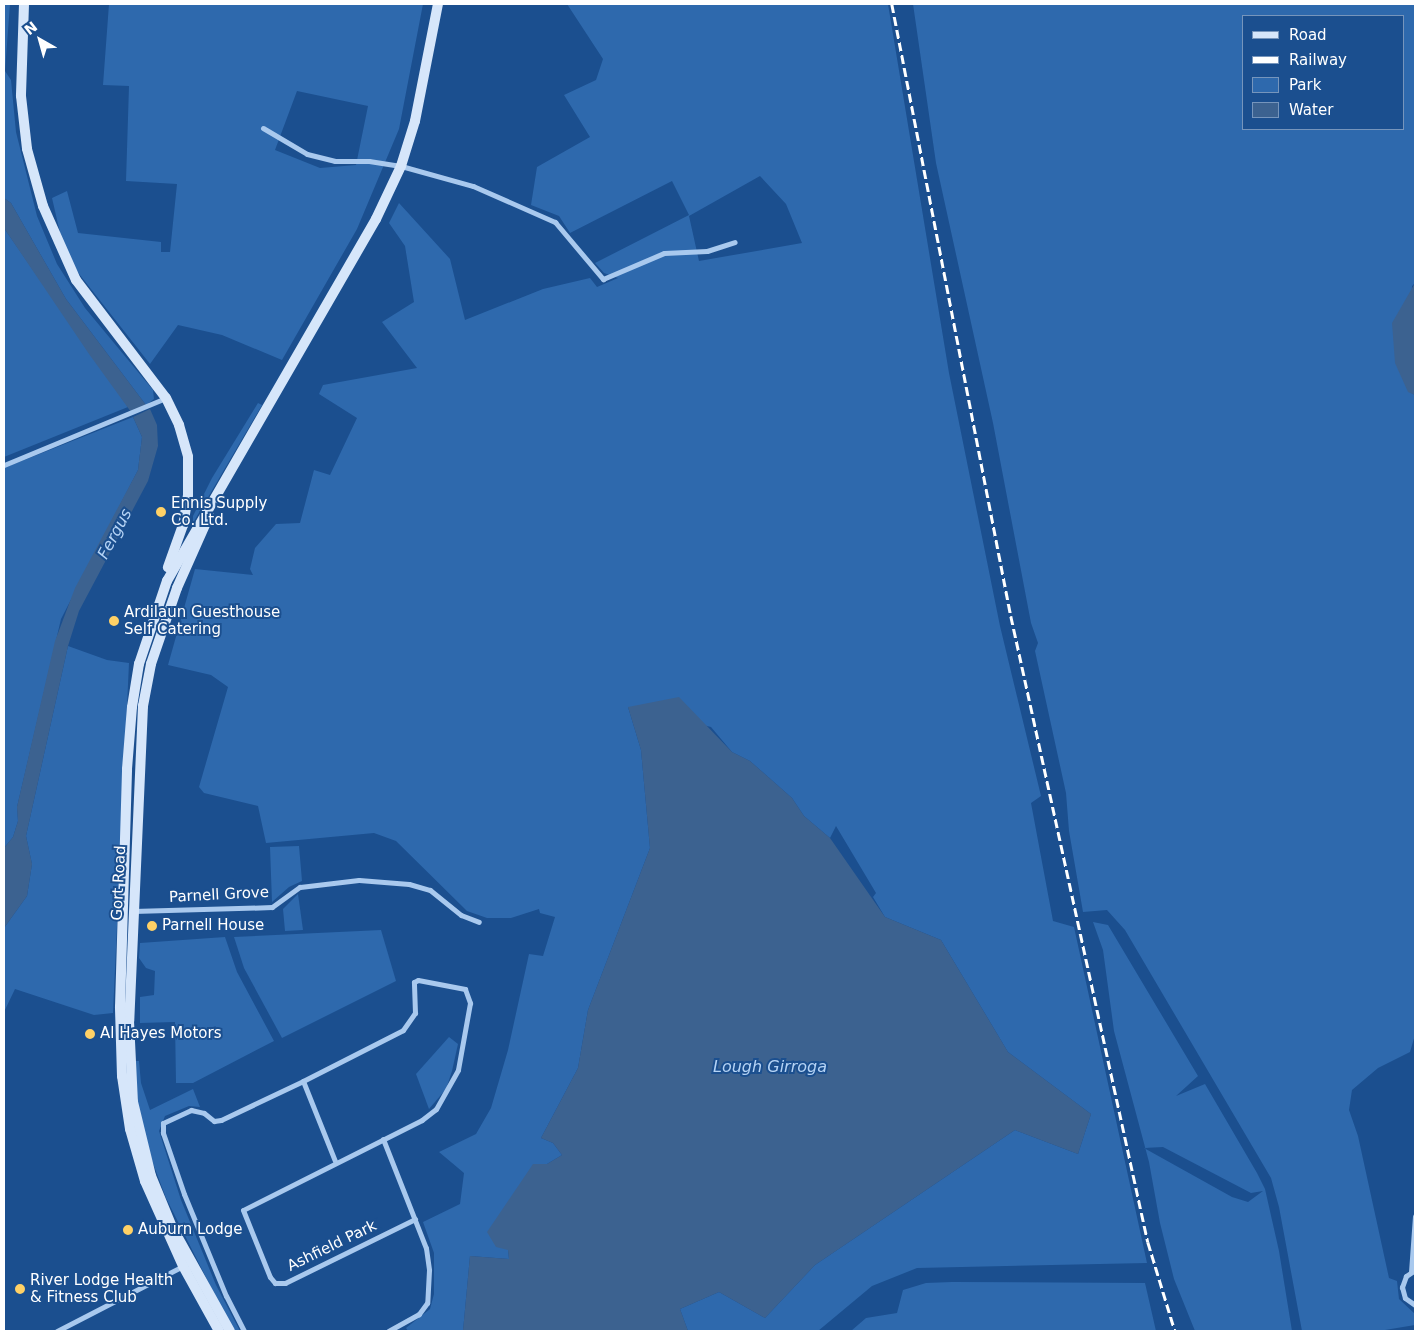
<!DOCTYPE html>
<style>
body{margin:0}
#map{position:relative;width:1419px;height:1335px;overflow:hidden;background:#1b4f8f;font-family:"DejaVu Sans",sans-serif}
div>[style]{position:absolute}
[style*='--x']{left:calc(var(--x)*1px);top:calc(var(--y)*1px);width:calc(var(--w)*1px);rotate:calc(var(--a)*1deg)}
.green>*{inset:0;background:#2e69ad}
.water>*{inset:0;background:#3c6290}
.street>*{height:5px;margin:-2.5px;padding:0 2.5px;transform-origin:2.5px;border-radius:2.5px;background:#a9c9ee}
.secondary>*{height:10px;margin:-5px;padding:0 5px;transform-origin:5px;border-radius:5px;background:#d6e6fa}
.rail>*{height:2.5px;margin-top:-1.25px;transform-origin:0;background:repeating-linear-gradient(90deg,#fff 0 9px,transparent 0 13px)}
.dots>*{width:14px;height:14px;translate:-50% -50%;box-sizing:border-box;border:2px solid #1b4f8f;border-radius:50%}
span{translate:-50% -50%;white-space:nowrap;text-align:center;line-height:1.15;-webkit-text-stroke:4px #1b4f8f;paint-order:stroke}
.poi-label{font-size:15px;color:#fff}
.left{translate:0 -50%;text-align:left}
.street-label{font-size:15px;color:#fff}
.water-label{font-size:16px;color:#b5d3f5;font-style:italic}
.frame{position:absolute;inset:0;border:5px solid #fff;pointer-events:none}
.legend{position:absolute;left:1242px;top:15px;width:162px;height:115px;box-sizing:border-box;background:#1b4f8f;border:1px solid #7695bc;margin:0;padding:6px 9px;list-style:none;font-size:15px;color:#fff}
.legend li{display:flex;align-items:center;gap:10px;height:25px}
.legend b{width:25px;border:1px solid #7695bc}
.north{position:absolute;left:15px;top:15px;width:50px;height:50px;-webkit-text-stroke:4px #1b4f8f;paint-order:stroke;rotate:322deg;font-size:14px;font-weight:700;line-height:20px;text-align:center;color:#fff}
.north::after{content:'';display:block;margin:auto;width:18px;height:22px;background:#fff;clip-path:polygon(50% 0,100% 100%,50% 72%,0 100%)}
</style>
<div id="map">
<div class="green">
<i style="clip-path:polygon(4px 4px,10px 4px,5px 71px,11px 80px,16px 132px,37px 216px,57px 264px,85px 308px,153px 390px,154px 399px,146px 405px,66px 299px,11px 203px,4px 198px)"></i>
<i style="clip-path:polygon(evenodd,109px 4px,423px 4px,399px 129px,357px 229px,282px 360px,222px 335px,178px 325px,150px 364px,76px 270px,61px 237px,52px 198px,67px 191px,78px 233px,161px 242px,161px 252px,170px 252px,177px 184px,126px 181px,129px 86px,103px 85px,109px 4px,297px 91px,368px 106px,356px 165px,320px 168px,275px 150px,297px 91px)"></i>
<i style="clip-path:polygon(evenodd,567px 4px,888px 4px,949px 373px,1000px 626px,1041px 796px,1031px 803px,1053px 921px,1074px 927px,1147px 1263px,917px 1268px,872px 1286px,818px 1331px,688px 1331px,680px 1309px,719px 1292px,765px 1318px,815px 1265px,1015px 1130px,1078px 1154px,1091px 1114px,1008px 1052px,941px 940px,885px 917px,873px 897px,876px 893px,836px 826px,830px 838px,804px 816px,792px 798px,750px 761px,732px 752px,711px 727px,628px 707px,641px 750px,650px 848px,588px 1010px,578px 1068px,541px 1138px,553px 1143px,562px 1155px,547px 1164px,508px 1250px,509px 1259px,470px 1256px,463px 1331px,408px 1331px,406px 1328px,430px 1309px,434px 1294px,434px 1253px,423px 1222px,460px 1204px,464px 1173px,439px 1152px,476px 1134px,491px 1108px,508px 1050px,529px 954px,543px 956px,555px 917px,540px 913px,539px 909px,511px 918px,487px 918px,467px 911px,396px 841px,374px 833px,266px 843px,258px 806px,204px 793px,199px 787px,228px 687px,211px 675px,168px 665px,195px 569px,253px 575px,250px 569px,255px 548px,276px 524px,300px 523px,314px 470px,330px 475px,357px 418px,319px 394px,323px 385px,417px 368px,382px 322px,414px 302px,405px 246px,389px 223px,399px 203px,450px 259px,465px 320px,543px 289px,590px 278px,597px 287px,618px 278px,604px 273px,595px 263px,689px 215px,672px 181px,570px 233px,559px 216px,531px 205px,537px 167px,590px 137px,564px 95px,596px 80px,603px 59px,567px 4px,760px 176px,786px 204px,802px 243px,699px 261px,689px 216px,760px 176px)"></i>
<i style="clip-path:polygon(evenodd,913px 4px,1415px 4px,1415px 283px,1412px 286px,1408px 391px,1415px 395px,1415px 1035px,1410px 1052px,1378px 1068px,1352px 1090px,1349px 1110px,1358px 1136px,1389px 1278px,1397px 1281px,1399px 1299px,1415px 1314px,1415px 1325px,1379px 1331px,1302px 1331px,1279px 1207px,1271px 1178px,1125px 930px,1107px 910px,1083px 912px,1069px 831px,1066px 793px,1035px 651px,1038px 643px,1031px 623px,993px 423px,936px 163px,913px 4px,1243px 16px,1403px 16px,1403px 129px,1243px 129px,1243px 16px)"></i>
<i style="clip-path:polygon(4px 228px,128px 407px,4px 457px)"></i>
<i style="clip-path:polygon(258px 403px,262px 405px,193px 523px,193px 516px,212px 478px)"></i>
<i style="clip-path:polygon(133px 417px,142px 437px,138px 470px,61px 619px,17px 807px,18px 821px,13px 837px,4px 848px,4px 468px)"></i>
<i style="clip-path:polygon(68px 646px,107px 660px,129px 663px,113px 1013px,94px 1015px,15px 989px,4px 1012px,4px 928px,27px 896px,32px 864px,26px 836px)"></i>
<i style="clip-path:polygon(299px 846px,302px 881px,289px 887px,272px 902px,270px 847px)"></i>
<i style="clip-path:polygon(298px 894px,303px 930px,285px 931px,283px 909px)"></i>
<i style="clip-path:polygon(evenodd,1093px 922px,1108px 925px,1198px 1076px,1176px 1096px,1205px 1084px,1257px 1173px,1265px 1189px,1279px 1251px,1292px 1331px,1195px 1331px,1174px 1279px,1160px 1223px,1149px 1162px,1114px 1031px,1103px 950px,1093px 922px,1163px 1147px,1251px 1193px,1263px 1191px,1248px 1202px,1232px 1197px,1144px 1148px,1163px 1147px)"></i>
<i style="clip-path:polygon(381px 930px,396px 981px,282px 1038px,244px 968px,234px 937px)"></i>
<i style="clip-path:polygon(225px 937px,237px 972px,274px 1041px,193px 1083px,176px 1083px,175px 1022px,140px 1023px,140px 997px,154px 995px,155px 971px,146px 968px,139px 958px,140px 943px)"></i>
<i style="clip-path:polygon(449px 1037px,458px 1044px,452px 1071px,446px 1089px,429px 1109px,416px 1074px)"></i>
<i style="clip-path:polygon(135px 1061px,139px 1061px,141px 1083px,150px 1110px,193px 1089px,200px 1107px,189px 1106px,165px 1116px,159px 1131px,181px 1200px,216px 1285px,240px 1331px,233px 1331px,166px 1198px,148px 1150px,137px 1100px)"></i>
<i style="clip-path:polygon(952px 1282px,1145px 1283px,1156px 1331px,851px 1331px,866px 1318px,897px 1313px,903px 1290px,926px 1283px)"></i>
</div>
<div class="water">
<i style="clip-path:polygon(4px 198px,11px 203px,66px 299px,146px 405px,131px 412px,89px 354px,4px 228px)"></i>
<i style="clip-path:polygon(1415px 283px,1415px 395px,1408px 392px,1395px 363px,1392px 323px)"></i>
<i style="clip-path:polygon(150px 409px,157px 425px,158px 446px,148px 481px,79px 611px,68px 646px,26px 836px,32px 864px,27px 896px,4px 928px,4px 848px,13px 837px,18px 821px,17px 807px,55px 641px,75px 588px,138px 470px,142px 437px,133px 417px)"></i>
<i style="clip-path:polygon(679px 697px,732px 752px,750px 761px,792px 798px,804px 816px,830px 838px,885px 917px,941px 940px,1008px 1052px,1091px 1114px,1078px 1154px,1015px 1130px,815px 1265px,765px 1318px,719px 1292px,680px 1309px,688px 1331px,463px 1331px,470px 1256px,509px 1259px,508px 1250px,496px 1247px,487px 1232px,533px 1164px,547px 1164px,562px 1155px,553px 1143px,541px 1138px,578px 1068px,588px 1010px,650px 848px,641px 750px,628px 707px)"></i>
</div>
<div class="street">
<i style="--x:263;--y:128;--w:51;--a:30.6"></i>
<i style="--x:307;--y:154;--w:29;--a:14"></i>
<i style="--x:335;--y:161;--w:34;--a:0"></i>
<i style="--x:369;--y:161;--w:32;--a:9"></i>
<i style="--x:401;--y:166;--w:75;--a:15.5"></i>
<i style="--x:473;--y:186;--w:90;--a:23.7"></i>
<i style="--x:555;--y:222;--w:75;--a:49.9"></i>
<i style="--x:603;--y:279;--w:66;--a:-23.1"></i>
<i style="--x:664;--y:253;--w:43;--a:-2.7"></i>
<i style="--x:707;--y:251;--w:29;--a:-18"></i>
<i style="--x:4;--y:465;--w:175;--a:-22.5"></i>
<i style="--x:133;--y:911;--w:139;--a:-1.6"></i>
<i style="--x:272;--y:907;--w:34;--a:-36"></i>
<i style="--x:300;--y:887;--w:59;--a:-6.8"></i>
<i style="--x:359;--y:880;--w:50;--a:4.6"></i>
<i style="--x:409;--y:884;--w:22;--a:16"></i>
<i style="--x:430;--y:890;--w:40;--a:39"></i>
<i style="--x:461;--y:915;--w:19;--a:21"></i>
<i style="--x:303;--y:1081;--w:112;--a:-27"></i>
<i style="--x:403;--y:1030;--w:21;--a:-55"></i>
<i style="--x:415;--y:1013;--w:31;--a:-92"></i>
<i style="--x:414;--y:982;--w:4;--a:-27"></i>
<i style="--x:418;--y:980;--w:48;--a:10.8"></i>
<i style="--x:465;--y:989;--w:15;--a:70"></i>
<i style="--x:470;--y:1003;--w:68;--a:100.2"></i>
<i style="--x:458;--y:1070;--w:45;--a:119.4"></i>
<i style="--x:436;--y:1109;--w:18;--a:142"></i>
<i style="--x:422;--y:1120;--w:200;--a:153.3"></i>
<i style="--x:243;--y:1210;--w:72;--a:68.1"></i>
<i style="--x:270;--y:1277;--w:8;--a:50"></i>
<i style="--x:275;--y:1283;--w:10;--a:0"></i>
<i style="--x:285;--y:1283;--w:145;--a:-26.2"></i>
<i style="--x:383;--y:1139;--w:117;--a:68.5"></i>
<i style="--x:426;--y:1248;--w:22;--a:82"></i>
<i style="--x:429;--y:1270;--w:33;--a:93"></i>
<i style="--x:427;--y:1303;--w:14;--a:126"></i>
<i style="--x:419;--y:1314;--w:35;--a:151"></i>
<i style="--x:1415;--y:1270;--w:11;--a:146"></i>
<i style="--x:1406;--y:1276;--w:12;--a:110"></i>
<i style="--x:1402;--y:1287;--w:11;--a:75"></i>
<i style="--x:1405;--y:1298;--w:12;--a:35"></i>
<i style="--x:1411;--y:1272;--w:56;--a:-85.9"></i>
<i style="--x:57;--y:1331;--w:142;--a:-27.3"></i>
<i style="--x:244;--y:1331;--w:39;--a:-117"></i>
<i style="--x:226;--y:1296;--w:110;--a:-112.4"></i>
<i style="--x:184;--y:1194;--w:65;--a:-109"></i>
<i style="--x:163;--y:1133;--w:10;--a:-90"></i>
<i style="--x:163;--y:1123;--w:31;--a:-25"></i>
<i style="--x:191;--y:1110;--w:13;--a:13"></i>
<i style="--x:204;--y:1113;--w:13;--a:39"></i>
<i style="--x:214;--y:1121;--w:7;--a:-8"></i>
<i style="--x:221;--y:1120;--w:91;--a:-25.4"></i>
<i style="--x:303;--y:1081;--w:86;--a:68.2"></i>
</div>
<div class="secondary">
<i style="--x:24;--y:4;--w:92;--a:91.9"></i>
<i style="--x:21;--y:96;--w:53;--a:83.5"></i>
<i style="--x:27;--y:149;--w:59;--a:74.3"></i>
<i style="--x:43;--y:206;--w:81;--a:66"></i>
<i style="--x:76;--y:280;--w:148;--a:52.7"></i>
<i style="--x:166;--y:398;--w:30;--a:64"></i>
<i style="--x:179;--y:425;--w:33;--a:74"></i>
<i style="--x:188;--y:457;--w:38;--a:90"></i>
<i style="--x:188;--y:495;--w:30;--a:99"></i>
<i style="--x:183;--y:525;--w:45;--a:109.7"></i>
<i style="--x:209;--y:516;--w:79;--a:114"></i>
<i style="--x:177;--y:588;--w:80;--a:108.9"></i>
<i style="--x:151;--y:664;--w:43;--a:100.8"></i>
<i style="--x:143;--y:706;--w:315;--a:92.5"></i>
<i style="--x:129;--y:1021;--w:81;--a:87.2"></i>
<i style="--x:133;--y:1102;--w:76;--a:76.3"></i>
<i style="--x:151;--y:1176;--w:55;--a:67.6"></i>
<i style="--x:172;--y:1227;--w:119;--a:60.9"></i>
<i style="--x:219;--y:1331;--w:74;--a:-119"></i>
<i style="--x:183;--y:1266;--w:93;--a:-114.1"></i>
<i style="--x:145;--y:1181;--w:54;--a:-106.1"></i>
<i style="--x:130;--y:1129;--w:54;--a:-98.6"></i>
<i style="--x:122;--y:1076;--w:69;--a:-91.7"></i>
<i style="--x:120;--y:1007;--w:238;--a:-88.3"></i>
<i style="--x:127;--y:769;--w:62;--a:-85.4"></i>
<i style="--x:132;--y:707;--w:44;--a:-80.8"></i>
<i style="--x:139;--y:664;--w:88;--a:-71.4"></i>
<i style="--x:167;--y:581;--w:418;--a:-60"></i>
<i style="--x:376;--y:219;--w:59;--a:-64.7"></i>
<i style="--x:401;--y:166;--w:47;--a:-72.7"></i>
<i style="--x:415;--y:121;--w:119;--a:-78.9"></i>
</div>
<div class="rail">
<i style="--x:892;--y:4;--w:623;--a:79"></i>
<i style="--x:1011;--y:616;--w:641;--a:77.66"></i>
<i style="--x:1148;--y:1242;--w:93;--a:73.1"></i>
</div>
<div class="dots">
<i style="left:161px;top:512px;background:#ffd166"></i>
<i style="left:114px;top:621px;background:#ffd166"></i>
<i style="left:152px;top:926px;background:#ffd166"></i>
<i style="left:90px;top:1034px;background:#ffd166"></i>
<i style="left:128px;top:1230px;background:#ffd166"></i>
<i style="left:20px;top:1289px;background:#ffd166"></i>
</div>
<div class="poi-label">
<span class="left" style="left:171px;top:512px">Ennis Supply<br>Co. Ltd.</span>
<span class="left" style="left:124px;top:621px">Ardilaun Guesthouse<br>Self Catering</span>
<span class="left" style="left:162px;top:926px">Parnell House</span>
<span class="left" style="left:100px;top:1034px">Al Hayes Motors</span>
<span class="left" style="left:138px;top:1230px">Auburn Lodge</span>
<span class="left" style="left:30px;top:1289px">River Lodge Health<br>&amp; Fitness Club</span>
</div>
<div class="street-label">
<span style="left:119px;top:883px;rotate:-87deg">Gort Road</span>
<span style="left:219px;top:895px;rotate:-3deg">Parnell Grove</span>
<span style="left:332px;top:1246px;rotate:-26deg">Ashfield Park</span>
</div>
<div class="water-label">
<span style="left:115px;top:534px;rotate:-62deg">Fergus</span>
<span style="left:770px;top:1067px">Lough Girroga</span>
</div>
<div class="frame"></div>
<ul class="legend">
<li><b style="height:6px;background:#d6e6fa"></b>Road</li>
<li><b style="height:6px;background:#fff"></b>Railway</li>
<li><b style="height:14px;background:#2e69ad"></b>Park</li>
<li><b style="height:14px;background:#3c6290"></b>Water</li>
</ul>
<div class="north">N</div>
</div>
